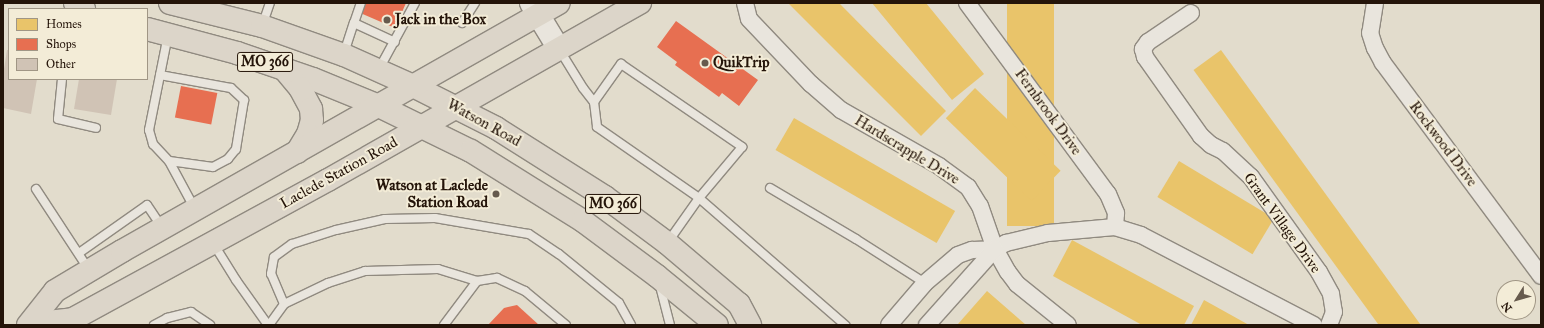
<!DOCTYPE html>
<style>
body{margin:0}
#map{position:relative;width:1544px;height:328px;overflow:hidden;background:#e2dccc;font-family:"IM FELL Great Primer",serif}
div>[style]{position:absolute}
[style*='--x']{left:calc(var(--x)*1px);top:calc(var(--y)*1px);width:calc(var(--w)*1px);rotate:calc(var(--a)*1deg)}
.homes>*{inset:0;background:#e9c46a;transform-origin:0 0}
.shops>*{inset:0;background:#e76f51;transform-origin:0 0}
.building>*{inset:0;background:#d0c3b5}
.roads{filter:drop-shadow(1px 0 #908a80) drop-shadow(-1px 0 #908a80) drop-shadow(0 1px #908a80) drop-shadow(0 -1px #908a80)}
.lane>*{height:8px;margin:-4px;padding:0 4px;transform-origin:4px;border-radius:4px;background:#e9e5dd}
.street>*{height:16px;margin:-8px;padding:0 8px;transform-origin:8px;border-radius:8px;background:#e9e5dd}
.secondary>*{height:22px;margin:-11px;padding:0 11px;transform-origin:11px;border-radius:11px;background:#e9e5dd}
.primary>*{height:22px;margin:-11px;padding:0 11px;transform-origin:11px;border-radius:11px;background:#dcd5c9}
.dots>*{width:11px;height:11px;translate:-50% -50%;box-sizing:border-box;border:2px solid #f3ecd7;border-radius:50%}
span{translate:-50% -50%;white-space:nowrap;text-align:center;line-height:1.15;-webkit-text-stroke:4px #f3ecd7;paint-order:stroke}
.shield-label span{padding:1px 3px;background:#f3ecd7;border:1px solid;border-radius:3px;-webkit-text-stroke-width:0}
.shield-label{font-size:14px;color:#241409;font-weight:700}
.poi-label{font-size:15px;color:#241409;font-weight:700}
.left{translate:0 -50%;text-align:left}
.right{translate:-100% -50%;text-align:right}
.street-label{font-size:15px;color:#241409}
.frame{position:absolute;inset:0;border:4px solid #241409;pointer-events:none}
.legend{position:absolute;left:8px;top:8px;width:140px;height:72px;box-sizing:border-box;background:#f3ecd7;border:1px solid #a09685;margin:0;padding:5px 7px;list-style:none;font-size:12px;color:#241409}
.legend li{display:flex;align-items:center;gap:8px;height:20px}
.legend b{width:20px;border:1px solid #a09685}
.north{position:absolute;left:1496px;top:280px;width:40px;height:40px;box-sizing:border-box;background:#f3ecd7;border:1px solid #a09685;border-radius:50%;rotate:233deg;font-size:11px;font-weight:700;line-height:16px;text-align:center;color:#241409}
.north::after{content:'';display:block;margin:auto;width:14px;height:18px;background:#665a4d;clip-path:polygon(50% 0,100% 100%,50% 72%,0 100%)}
</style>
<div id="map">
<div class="homes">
<i style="clip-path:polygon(788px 3px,839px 3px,946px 111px,921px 136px)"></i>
<i style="clip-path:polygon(872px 3px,926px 3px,984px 74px,952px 100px)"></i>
<i style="left:1007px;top:3px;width:47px;height:223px"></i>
<i style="left:1221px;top:50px;width:339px;height:34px;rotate:54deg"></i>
<i style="left:975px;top:88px;width:119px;height:42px;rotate:44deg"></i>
<i style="left:794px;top:118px;width:186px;height:37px;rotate:30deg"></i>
<i style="left:1179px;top:161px;width:111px;height:42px;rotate:31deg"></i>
<i style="clip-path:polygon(1072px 240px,1194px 306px,1184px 325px,1142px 325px,1053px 276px)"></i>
<i style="clip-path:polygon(987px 291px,1026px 325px,958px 324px)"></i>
<i style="clip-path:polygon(1204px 300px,1249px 325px,1191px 325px)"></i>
</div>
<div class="shops">
<i style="clip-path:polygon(362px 3px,406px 3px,395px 28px,358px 12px)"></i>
<i style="clip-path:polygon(676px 21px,758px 80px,739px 106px,722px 93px,719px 97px,675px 65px,677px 62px,657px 47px)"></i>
<i style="left:181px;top:86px;width:37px;height:32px;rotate:11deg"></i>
<i style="clip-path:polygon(517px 305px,539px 325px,488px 325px,504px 308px)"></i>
</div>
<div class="building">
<i style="clip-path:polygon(7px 50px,9px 50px,9px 79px,37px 79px,31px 114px,3px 108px,3px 75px)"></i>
<i style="clip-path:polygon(79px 79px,117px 79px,111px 115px,74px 109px)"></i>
</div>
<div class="roads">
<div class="lane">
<i style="--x:354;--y:23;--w:21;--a:-71"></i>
<i style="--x:462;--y:23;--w:24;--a:-57"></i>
<i style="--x:262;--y:26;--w:24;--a:-71"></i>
<i style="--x:168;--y:35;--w:97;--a:101.3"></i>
<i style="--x:149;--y:130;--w:15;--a:74"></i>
<i style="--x:153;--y:144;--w:23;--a:47"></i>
<i style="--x:169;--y:161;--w:55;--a:61.6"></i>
<i style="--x:559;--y:49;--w:46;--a:58.4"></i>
<i style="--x:583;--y:88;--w:18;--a:52"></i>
<i style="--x:594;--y:102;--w:25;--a:83"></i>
<i style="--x:597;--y:127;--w:124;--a:34.8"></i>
<i style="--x:699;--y:198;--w:194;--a:41"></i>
<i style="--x:344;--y:53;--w:32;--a:-72"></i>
<i style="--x:354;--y:23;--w:45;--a:24.9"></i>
<i style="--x:379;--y:69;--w:75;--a:-61.4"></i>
<i style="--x:160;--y:75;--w:72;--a:10.4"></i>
<i style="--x:231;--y:88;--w:18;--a:43"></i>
<i style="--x:244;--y:100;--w:50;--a:99.3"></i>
<i style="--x:236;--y:149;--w:13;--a:129"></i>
<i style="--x:228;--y:159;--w:17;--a:152"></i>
<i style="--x:213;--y:167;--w:44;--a:-172.2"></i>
<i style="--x:62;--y:79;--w:40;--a:95.7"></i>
<i style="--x:58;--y:119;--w:39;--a:13"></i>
<i style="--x:594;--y:102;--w:47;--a:-54.6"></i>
<i style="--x:621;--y:64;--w:147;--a:34.4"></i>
<i style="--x:742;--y:147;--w:67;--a:130.1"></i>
<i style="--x:699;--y:198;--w:54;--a:125.2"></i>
<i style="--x:770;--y:188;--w:100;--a:30.7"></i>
<i style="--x:856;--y:239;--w:82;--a:32.5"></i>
<i style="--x:36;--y:189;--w:97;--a:56.8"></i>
<i style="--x:213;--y:243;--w:44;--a:58.1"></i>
<i style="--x:236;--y:280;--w:55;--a:54.6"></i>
<i style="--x:79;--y:253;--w:83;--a:-35.2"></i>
<i style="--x:147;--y:205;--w:27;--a:56"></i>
<i style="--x:660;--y:286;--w:40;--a:75.6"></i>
<i style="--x:284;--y:304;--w:49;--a:-25.5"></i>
<i style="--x:328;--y:283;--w:39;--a:-18"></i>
<i style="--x:365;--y:271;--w:73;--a:-1.6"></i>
<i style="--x:438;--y:269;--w:41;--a:17.1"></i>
<i style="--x:154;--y:325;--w:15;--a:-28"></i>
<i style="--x:167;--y:318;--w:25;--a:-14"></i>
<i style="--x:191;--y:312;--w:23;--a:34"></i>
<i style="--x:269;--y:325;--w:26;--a:-54"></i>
<i style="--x:284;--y:304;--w:33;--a:-113"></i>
<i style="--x:271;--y:274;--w:17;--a:-80"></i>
<i style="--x:274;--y:257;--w:22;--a:-36"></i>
<i style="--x:292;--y:244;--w:46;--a:-17.7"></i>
<i style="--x:336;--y:230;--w:50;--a:-12.7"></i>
<i style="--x:385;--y:219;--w:50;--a:-1.1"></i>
<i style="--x:435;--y:218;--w:95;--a:9.7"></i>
<i style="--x:529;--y:234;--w:36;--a:34"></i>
<i style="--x:559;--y:254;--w:77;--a:39.2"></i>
<i style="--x:619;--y:303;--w:25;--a:61"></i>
<i style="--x:444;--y:325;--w:55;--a:-53.1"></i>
<i style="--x:477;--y:281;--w:20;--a:-9"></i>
<i style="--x:497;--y:278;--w:31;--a:25"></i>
<i style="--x:525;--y:291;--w:53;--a:39.7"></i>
</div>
<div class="street">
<i style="--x:745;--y:3;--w:16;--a:76"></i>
<i style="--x:749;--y:19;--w:90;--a:46.4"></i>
<i style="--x:811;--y:84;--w:40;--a:41"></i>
<i style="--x:841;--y:110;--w:113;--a:29.7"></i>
<i style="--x:939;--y:166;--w:36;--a:36"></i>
<i style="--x:968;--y:187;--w:22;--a:58"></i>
<i style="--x:980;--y:206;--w:46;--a:70.8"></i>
<i style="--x:995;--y:249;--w:26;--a:61"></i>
<i style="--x:1008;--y:272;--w:15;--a:53"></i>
<i style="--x:1017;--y:284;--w:65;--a:38.8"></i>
<i style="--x:967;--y:3;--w:237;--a:53.6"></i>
<i style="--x:1108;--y:194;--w:21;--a:67"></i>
<i style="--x:1116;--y:213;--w:14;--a:94"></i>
<i style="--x:1375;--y:3;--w:30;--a:99"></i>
<i style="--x:1370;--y:33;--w:16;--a:72"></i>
<i style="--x:1375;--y:48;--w:17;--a:62"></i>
<i style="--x:1383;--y:63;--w:265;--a:53.4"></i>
<i style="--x:1191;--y:13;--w:52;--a:146"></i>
<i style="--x:1148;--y:42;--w:9;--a:126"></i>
<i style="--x:1143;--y:49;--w:8;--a:76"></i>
<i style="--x:1145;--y:57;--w:97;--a:54.7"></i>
<i style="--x:1201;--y:136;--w:13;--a:42"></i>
<i style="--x:1211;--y:145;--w:13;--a:27"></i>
<i style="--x:1223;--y:151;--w:38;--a:43"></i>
<i style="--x:1251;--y:177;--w:117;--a:54.4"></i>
<i style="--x:1319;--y:272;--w:25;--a:61"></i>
<i style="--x:1331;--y:294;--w:18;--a:81"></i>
<i style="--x:1334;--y:312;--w:14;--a:111"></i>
<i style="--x:889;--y:325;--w:55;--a:-49.4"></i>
<i style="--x:925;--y:283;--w:43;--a:-40.3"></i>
<i style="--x:958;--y:255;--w:15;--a:-20"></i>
<i style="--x:972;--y:250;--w:23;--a:-2"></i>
<i style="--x:995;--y:249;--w:13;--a:-29"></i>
<i style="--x:1006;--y:243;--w:43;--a:-13.4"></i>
<i style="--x:1048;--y:233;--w:67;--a:-5.1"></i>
<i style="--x:1115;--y:227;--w:27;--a:17"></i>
<i style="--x:1141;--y:235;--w:195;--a:27.5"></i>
<i style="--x:927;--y:325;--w:102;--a:-48.2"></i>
</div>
<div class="secondary">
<i style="--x:531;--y:3;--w:54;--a:58.7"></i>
</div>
<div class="primary">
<i style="--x:75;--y:3;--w:11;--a:34"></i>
<i style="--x:170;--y:3;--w:95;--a:14"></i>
<i style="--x:262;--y:26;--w:87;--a:19.5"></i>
<i style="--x:344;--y:55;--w:76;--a:24.2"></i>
<i style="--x:413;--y:86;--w:93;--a:26.8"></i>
<i style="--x:496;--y:128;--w:129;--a:32.3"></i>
<i style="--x:605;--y:197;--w:77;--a:36.6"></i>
<i style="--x:667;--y:243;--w:94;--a:40.3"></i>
<i style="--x:739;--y:304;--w:24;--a:62"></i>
<i style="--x:147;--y:29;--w:93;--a:14.9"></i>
<i style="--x:237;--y:53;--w:80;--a:18.9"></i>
<i style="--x:313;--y:79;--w:71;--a:22.2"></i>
<i style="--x:379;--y:106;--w:102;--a:26.1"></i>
<i style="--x:471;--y:151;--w:132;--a:32"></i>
<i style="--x:583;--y:221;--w:92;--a:36.6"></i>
<i style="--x:657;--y:276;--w:77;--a:39.2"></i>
<i style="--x:284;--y:69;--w:25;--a:50"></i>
<i style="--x:300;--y:88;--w:24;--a:62"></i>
<i style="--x:311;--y:109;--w:11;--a:85"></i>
<i style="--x:312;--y:120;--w:15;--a:106"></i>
<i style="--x:308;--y:134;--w:21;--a:121"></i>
<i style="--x:30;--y:324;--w:43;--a:-6.6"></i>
<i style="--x:73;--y:319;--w:290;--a:-28.6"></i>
<i style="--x:328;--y:180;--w:359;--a:-29.6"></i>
<i style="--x:28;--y:325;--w:43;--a:-51.5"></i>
<i style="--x:55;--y:291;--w:78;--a:-30.8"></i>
<i style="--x:122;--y:251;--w:502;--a:-29.58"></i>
</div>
</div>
<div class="dots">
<i style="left:387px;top:20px;background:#665a4d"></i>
<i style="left:705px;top:63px;background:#665a4d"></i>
<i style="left:496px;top:194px;background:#665a4d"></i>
</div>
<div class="shield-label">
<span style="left:265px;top:62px">MO 366</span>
<span style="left:613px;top:204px">MO 366</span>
</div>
<div class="poi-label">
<span class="left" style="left:395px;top:20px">Jack in the Box</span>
<span class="left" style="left:713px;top:63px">QuikTrip</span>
<span class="right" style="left:488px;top:194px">Watson at Laclede<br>Station Road</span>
</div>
<div class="street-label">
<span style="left:1048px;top:112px;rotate:54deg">Fernbrook Drive</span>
<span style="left:484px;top:123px;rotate:29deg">Watson Road</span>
<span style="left:1443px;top:144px;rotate:53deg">Rockwood Drive</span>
<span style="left:907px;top:150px;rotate:31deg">Hardscrapple Drive</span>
<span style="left:339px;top:173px;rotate:-29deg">Laclede Station Road</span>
<span style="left:1282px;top:223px;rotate:54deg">Grant Village Drive</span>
</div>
<div class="frame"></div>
<ul class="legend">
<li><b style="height:11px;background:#e9c46a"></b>Homes</li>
<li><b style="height:11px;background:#e76f51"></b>Shops</li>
<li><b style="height:11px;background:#d0c3b5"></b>Other</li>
</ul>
<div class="north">N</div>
</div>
